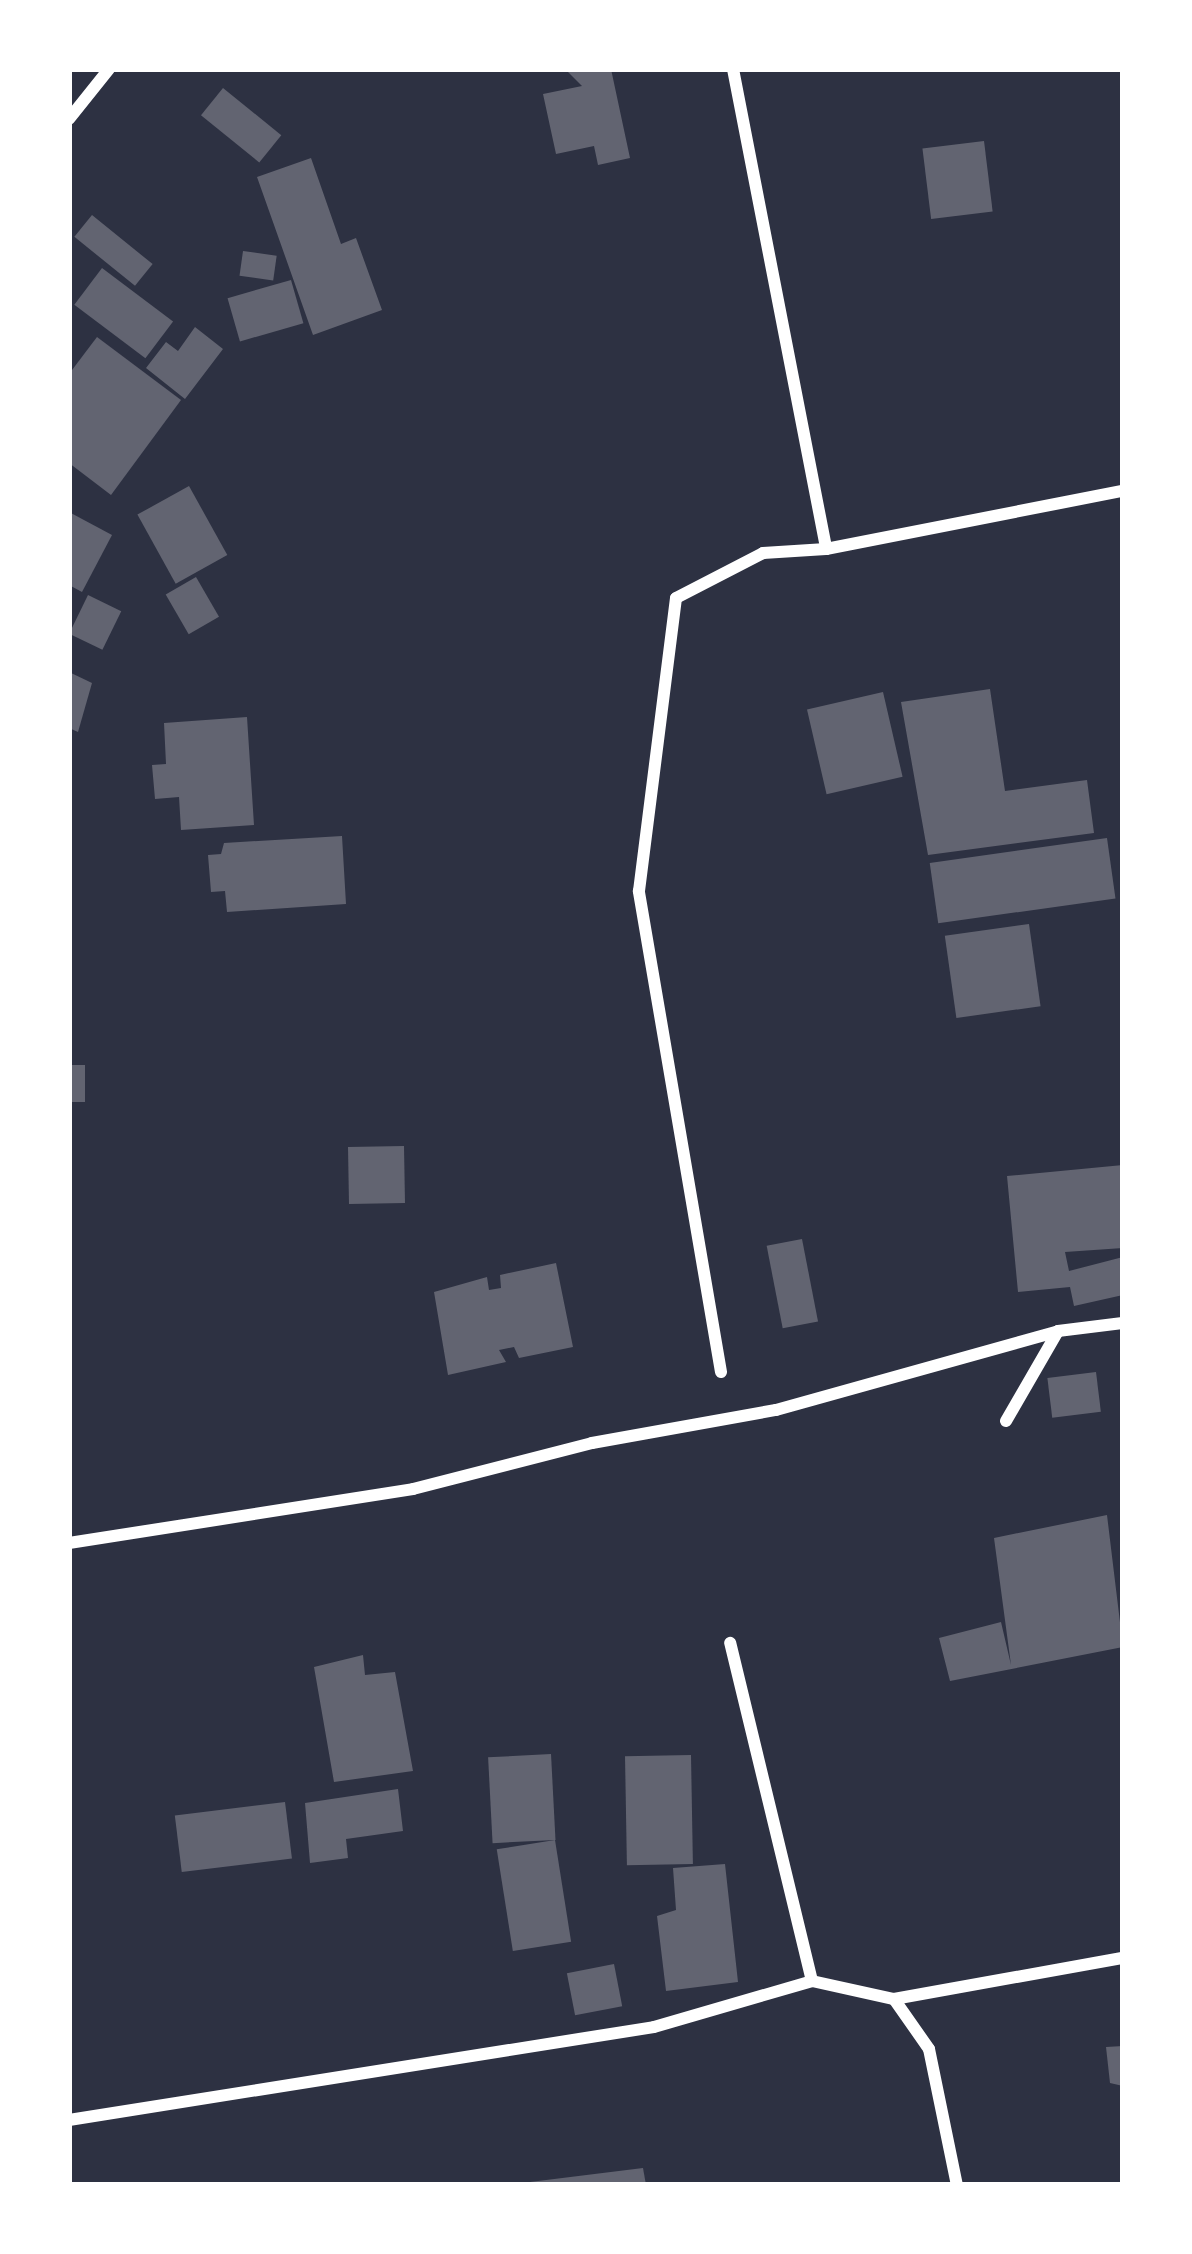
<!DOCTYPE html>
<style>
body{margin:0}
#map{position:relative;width:1192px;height:2254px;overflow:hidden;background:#2d3142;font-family:Poppins,sans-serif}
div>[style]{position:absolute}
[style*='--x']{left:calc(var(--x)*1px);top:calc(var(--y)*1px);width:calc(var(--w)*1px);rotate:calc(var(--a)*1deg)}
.building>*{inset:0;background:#626471;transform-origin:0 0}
.minor>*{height:12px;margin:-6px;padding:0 6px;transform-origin:6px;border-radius:6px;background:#fff}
span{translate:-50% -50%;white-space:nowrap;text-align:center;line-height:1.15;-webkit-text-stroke:12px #fff;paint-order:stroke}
.frame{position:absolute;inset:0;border:72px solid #fff;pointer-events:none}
</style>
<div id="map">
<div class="building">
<i style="clip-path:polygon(565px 69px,611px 69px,630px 158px,598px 165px,594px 146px,556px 154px,543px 94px,582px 86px)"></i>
<i style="left:223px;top:88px;width:75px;height:35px;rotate:39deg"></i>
<i style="left:984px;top:141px;width:71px;height:62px;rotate:83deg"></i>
<i style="clip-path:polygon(311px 158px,341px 244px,356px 238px,382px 310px,313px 335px,257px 177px)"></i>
<i style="left:92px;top:215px;width:78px;height:28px;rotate:39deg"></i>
<i style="left:243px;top:251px;width:34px;height:25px;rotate:8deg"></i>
<i style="left:102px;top:268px;width:89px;height:46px;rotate:37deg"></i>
<i style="left:291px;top:280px;width:45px;height:66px;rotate:74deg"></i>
<i style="clip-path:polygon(195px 327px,223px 349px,185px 399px,146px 368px,166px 342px,178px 351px)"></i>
<i style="clip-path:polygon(97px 337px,181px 400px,111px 495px,69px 463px,69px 374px)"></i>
<i style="left:189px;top:486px;width:79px;height:59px;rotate:61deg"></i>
<i style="clip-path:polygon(69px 512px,112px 535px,82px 592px,69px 585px)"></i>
<i style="left:196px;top:577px;width:46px;height:35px;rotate:60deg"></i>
<i style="left:88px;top:595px;width:37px;height:43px;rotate:26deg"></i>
<i style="clip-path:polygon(69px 672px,92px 683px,78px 732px,69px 728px)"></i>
<i style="clip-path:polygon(990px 689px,1005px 791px,1087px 780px,1094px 833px,928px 855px,901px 702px)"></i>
<i style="left:883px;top:692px;width:87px;height:78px;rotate:77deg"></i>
<i style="clip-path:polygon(247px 717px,254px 825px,181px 830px,179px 797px,155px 799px,152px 765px,166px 764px,164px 723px)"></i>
<i style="clip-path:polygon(342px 836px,346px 904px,227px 912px,225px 891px,211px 892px,208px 855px,221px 854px,224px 843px)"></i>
<i style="left:1107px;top:838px;width:61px;height:179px;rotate:82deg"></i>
<i style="left:1029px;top:924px;width:83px;height:85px;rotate:82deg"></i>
<i style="left:69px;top:1065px;width:16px;height:37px"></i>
<i style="left:404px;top:1146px;width:57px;height:56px;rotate:89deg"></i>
<i style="clip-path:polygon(1123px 1165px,1123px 1248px,1065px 1252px,1069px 1271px,1123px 1257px,1123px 1295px,1074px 1306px,1070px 1287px,1018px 1292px,1007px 1176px)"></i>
<i style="left:802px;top:1239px;width:84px;height:36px;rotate:79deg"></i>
<i style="clip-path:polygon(556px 1263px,573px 1347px,519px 1358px,514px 1347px,499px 1350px,506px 1362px,448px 1375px,434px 1292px,487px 1277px,489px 1290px,501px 1288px,500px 1275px)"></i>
<i style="left:1096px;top:1372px;width:40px;height:49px;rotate:83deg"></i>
<i style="clip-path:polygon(1107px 1515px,1123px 1647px,950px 1681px,939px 1638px,1001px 1622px,1011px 1665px,994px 1538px)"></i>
<i style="clip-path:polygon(363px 1655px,365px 1675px,395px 1672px,413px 1771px,334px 1782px,314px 1667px)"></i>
<i style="left:551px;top:1754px;width:86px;height:63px;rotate:87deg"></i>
<i style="left:691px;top:1755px;width:109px;height:66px;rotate:89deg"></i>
<i style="clip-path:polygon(398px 1789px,403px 1831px,346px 1839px,348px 1858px,310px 1863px,305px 1803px)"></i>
<i style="left:285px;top:1802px;width:57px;height:111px;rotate:83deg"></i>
<i style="left:555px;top:1840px;width:103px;height:59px;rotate:81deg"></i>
<i style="clip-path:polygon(725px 1864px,738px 1982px,666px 1991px,657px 1916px,676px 1910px,673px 1868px)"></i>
<i style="left:614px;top:1964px;width:43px;height:48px;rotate:79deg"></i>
<i style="clip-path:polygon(1123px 2046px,1123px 2086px,1110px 2083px,1106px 2047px)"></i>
<i style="clip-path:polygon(643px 2168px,646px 2185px,530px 2185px,530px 2182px)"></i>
</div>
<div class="minor">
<i style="--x:733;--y:69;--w:489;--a:79"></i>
<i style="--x:826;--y:549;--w:303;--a:-11.1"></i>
<i style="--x:69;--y:119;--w:64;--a:-51.3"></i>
<i style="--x:721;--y:1372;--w:488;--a:-99.7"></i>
<i style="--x:639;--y:891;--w:295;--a:-82.8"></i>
<i style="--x:676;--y:598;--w:98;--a:-27.3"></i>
<i style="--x:763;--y:553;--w:63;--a:-3.6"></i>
<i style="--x:1006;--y:1421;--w:104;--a:-60"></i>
<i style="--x:69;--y:1543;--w:348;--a:-8.9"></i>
<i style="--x:413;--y:1489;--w:185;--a:-14.4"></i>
<i style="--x:592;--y:1443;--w:187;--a:-10.2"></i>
<i style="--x:776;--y:1410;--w:293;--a:-15.6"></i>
<i style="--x:1058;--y:1331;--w:65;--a:-7"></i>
<i style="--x:812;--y:1981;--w:84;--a:12.4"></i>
<i style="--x:894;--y:1999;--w:233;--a:-10.2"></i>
<i style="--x:894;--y:1999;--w:61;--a:55"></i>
<i style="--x:929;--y:2049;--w:139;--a:78.4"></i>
<i style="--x:69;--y:2120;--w:592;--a:-9.03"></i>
<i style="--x:654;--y:2027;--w:165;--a:-16.2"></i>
<i style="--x:812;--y:1981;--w:348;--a:-103.6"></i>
</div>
<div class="frame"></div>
</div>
